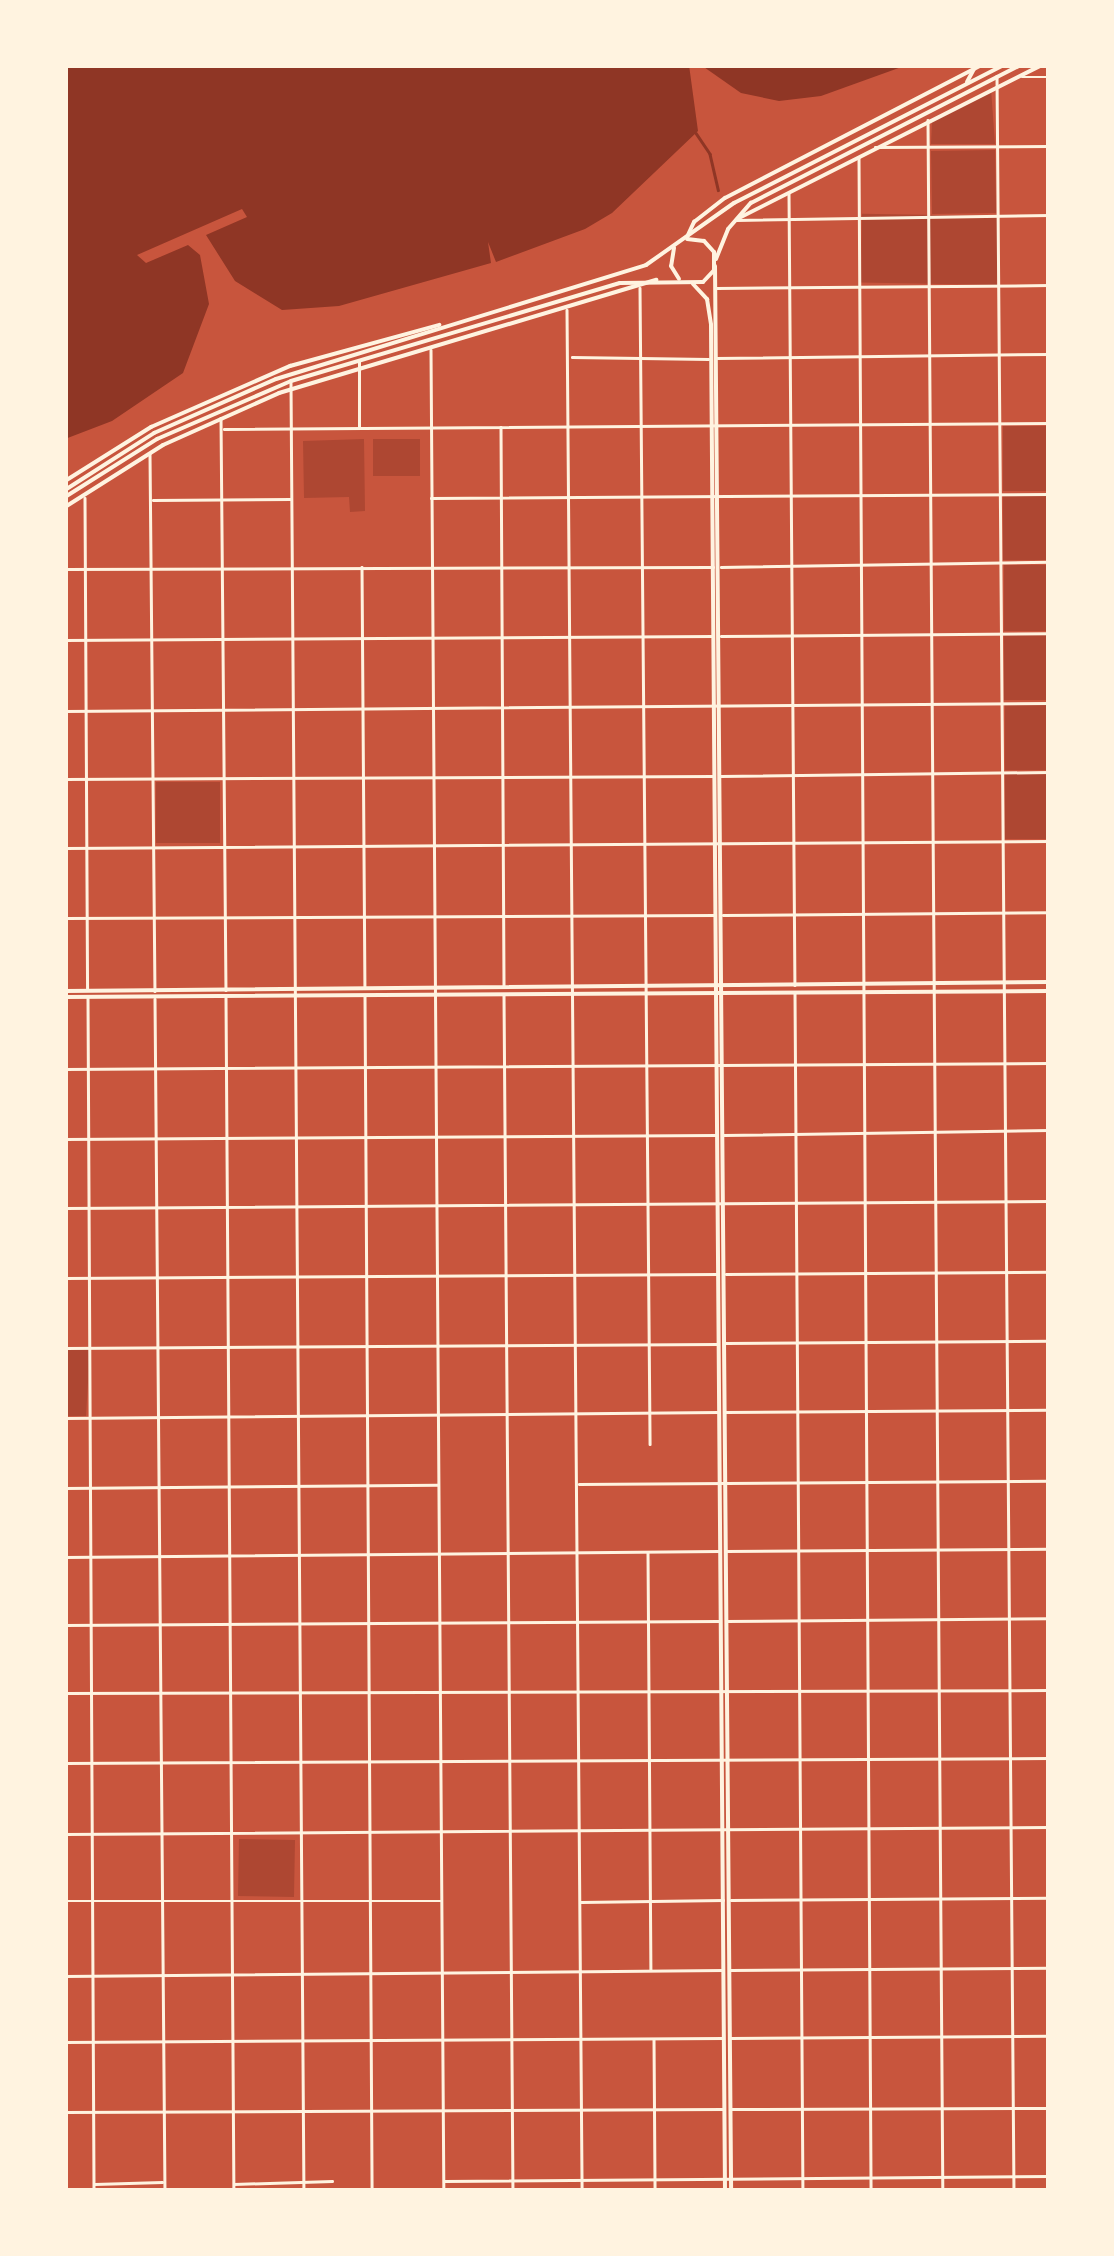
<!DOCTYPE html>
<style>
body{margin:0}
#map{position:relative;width:1114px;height:2256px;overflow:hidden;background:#c8553d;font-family:Signika,sans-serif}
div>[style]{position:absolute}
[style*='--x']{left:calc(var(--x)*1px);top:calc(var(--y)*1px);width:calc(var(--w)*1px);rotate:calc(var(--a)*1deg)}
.green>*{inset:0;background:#ae4732;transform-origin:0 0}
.water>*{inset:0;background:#8f3625}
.stream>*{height:2.5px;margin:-1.25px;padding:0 1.25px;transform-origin:1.25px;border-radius:1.25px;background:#8f3625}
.minor>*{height:2.5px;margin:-1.25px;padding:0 1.25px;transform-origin:1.25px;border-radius:1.25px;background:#fff3e0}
.secondary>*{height:4px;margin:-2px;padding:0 2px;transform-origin:2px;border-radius:2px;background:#fff3e0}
.primary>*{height:4px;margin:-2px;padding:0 2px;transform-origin:2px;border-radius:2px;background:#fff3e0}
span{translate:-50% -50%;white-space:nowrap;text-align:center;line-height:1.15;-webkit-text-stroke:8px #fff3e0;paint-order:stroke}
.frame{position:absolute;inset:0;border:68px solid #fff3e0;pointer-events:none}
</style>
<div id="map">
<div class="green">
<i style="clip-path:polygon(991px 89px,995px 144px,931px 144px,932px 122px)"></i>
<i style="left:995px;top:150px;width:63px;height:64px;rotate:89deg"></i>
<i style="left:998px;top:216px;width:69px;height:136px;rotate:91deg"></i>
<i style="left:1049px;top:426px;width:65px;height:46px;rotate:90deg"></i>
<i style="clip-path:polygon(364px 439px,365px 511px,350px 512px,349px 497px,304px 498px,303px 441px)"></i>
<i style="left:420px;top:439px;width:37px;height:47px;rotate:90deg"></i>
<i style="left:1049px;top:496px;width:64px;height:46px;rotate:90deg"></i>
<i style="left:1049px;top:565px;width:66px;height:45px;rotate:90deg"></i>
<i style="left:1049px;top:635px;width:65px;height:45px;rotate:90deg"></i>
<i style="left:1005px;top:705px;width:44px;height:65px"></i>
<i style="left:1049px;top:774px;width:65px;height:44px;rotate:90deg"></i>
<i style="left:220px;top:782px;width:61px;height:64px;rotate:90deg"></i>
<i style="clip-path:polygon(65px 1348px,90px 1348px,86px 1416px,65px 1416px)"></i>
<i style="left:239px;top:1839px;width:56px;height:57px;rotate:1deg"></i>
</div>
<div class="water">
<i style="clip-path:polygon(65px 65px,689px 65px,698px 131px,612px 213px,585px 229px,496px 262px,488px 242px,491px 263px,339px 306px,282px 310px,235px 281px,206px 235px,247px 217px,242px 209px,137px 255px,146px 263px,188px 245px,200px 255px,209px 304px,183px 373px,112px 421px,65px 439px)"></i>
<i style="clip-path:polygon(701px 65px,907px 65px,821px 96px,779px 101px,741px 93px)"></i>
</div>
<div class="stream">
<i style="--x:696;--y:133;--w:25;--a:56"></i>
<i style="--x:710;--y:154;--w:37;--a:77"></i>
</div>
<div class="minor">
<i style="--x:997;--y:76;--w:2115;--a:89.54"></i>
<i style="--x:1022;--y:77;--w:27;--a:0"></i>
<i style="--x:928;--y:120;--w:2071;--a:89.59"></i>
<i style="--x:875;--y:147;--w:174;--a:-0.3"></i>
<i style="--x:859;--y:157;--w:2034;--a:89.66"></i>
<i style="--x:789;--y:193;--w:792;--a:89.57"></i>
<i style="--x:736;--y:220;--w:313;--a:-0.9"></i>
<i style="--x:640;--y:288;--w:1156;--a:89.5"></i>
<i style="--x:717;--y:288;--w:332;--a:-0.5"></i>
<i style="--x:567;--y:310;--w:1881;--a:89.54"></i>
<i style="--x:431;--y:350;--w:1841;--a:89.6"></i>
<i style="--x:572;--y:357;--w:136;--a:0.8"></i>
<i style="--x:716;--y:358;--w:333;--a:-0.7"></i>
<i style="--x:291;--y:383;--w:1808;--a:89.59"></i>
<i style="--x:221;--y:418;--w:572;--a:89.5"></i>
<i style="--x:501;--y:427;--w:560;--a:89.69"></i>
<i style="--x:359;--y:428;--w:66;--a:-90"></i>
<i style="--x:224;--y:429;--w:825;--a:-0.42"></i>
<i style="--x:150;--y:454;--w:537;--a:89.47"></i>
<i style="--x:85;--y:498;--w:492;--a:89.7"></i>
<i style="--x:431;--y:498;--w:618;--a:-0.37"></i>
<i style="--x:153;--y:500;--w:137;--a:-0.4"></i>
<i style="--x:362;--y:567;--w:421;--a:89.6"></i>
<i style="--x:721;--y:567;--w:328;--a:-0.9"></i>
<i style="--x:65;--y:569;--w:648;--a:-0.18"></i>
<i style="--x:721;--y:636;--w:328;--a:-0.5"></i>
<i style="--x:65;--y:640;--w:648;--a:-0.35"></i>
<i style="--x:65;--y:711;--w:984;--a:-0.47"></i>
<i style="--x:721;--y:776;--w:328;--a:-0.7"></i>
<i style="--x:65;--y:779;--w:648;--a:-0.27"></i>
<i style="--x:65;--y:848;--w:984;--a:-0.41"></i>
<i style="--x:723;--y:915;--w:326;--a:-0.5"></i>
<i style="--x:65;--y:918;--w:650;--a:-0.26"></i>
<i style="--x:795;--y:993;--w:1198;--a:89.62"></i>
<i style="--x:504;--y:995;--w:1196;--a:89.57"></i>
<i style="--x:365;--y:996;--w:1195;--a:89.66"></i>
<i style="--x:88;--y:998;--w:1193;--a:89.71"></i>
<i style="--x:226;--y:998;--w:1193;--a:89.62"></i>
<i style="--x:155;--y:999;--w:1192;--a:89.52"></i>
<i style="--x:65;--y:1069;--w:984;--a:-0.35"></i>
<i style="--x:724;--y:1135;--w:325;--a:-0.9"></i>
<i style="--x:65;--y:1139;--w:651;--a:-0.35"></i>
<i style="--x:65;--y:1208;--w:984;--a:-0.41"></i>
<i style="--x:726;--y:1274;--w:323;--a:-0.4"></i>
<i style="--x:65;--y:1278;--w:653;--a:-0.35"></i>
<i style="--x:726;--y:1343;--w:323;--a:-0.4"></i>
<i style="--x:65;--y:1348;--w:653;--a:-0.35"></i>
<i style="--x:726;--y:1412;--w:323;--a:-0.4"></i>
<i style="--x:65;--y:1418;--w:653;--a:-0.53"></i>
<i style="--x:579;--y:1484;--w:470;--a:-0.4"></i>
<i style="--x:65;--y:1488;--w:373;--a:-0.5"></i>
<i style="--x:726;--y:1551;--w:323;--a:-0.4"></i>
<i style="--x:648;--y:1553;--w:417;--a:89.6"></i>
<i style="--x:65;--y:1557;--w:653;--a:-0.53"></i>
<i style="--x:726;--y:1621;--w:323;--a:-0.5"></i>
<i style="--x:65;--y:1625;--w:653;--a:-0.35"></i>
<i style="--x:65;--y:1693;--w:984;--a:-0.17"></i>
<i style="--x:65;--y:1763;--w:984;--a:-0.29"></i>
<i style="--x:65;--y:1834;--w:984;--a:-0.41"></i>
<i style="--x:731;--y:1900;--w:318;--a:-0.4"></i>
<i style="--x:65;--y:1901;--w:376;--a:0"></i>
<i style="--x:581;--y:1902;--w:142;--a:-0.8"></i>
<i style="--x:731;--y:1970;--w:318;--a:-0.4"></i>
<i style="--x:65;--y:1976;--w:658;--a:-0.52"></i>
<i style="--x:731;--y:2038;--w:318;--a:-0.4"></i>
<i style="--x:654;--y:2039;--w:152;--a:89.6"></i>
<i style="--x:65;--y:2042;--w:658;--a:-0.35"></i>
<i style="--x:731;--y:2109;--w:318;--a:-0.2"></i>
<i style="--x:65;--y:2112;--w:658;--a:-0.26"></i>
<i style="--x:445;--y:2181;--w:604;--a:-0.47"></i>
<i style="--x:95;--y:2184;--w:67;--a:-1.7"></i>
<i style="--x:234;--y:2184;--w:98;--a:-1.8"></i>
</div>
<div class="secondary">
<i style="--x:739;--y:218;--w:339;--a:-26.8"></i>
<i style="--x:687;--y:237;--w:17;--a:-65"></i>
<i style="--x:694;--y:222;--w:39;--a:-38"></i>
<i style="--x:725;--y:198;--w:289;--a:-27.4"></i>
<i style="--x:65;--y:481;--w:102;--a:-32.1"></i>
<i style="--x:151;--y:427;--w:152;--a:-23.7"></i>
<i style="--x:290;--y:366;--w:155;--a:-15.4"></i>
<i style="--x:65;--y:507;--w:116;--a:-32.3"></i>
<i style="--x:163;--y:445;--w:127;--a:-24.1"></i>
<i style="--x:279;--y:393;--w:394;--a:-16.7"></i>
<i style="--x:65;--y:991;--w:984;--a:-0.52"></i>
<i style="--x:65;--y:997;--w:984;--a:-0.35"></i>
</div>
<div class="primary">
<i style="--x:967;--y:82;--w:15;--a:-62"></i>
<i style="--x:674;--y:248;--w:18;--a:99"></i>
<i style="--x:671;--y:266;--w:15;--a:58"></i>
<i style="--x:716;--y:259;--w:32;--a:-68"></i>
<i style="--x:728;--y:229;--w:35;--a:-49"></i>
<i style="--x:751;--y:203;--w:303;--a:-27.1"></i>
<i style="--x:715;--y:266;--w:1925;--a:89.52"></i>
<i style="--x:693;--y:284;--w:21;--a:47"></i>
<i style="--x:707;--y:299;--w:26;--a:81"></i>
<i style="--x:711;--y:325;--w:1866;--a:89.57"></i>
<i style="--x:65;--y:490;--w:106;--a:-32.6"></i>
<i style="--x:154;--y:433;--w:133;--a:-23.9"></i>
<i style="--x:276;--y:379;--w:387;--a:-17.1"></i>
<i style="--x:646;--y:265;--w:108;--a:-35.2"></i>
<i style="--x:734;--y:203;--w:303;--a:-27.1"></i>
<i style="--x:65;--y:497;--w:109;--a:-32.2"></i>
<i style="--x:157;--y:439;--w:146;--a:-23.4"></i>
<i style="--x:291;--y:381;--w:343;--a:-16.6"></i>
<i style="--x:620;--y:283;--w:83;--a:-0.7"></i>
<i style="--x:703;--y:282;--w:16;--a:-47"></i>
<i style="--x:714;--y:270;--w:18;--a:-90"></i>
<i style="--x:714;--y:252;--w:15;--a:-132"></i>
<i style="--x:704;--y:241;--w:17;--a:-173"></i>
</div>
<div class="frame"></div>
</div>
